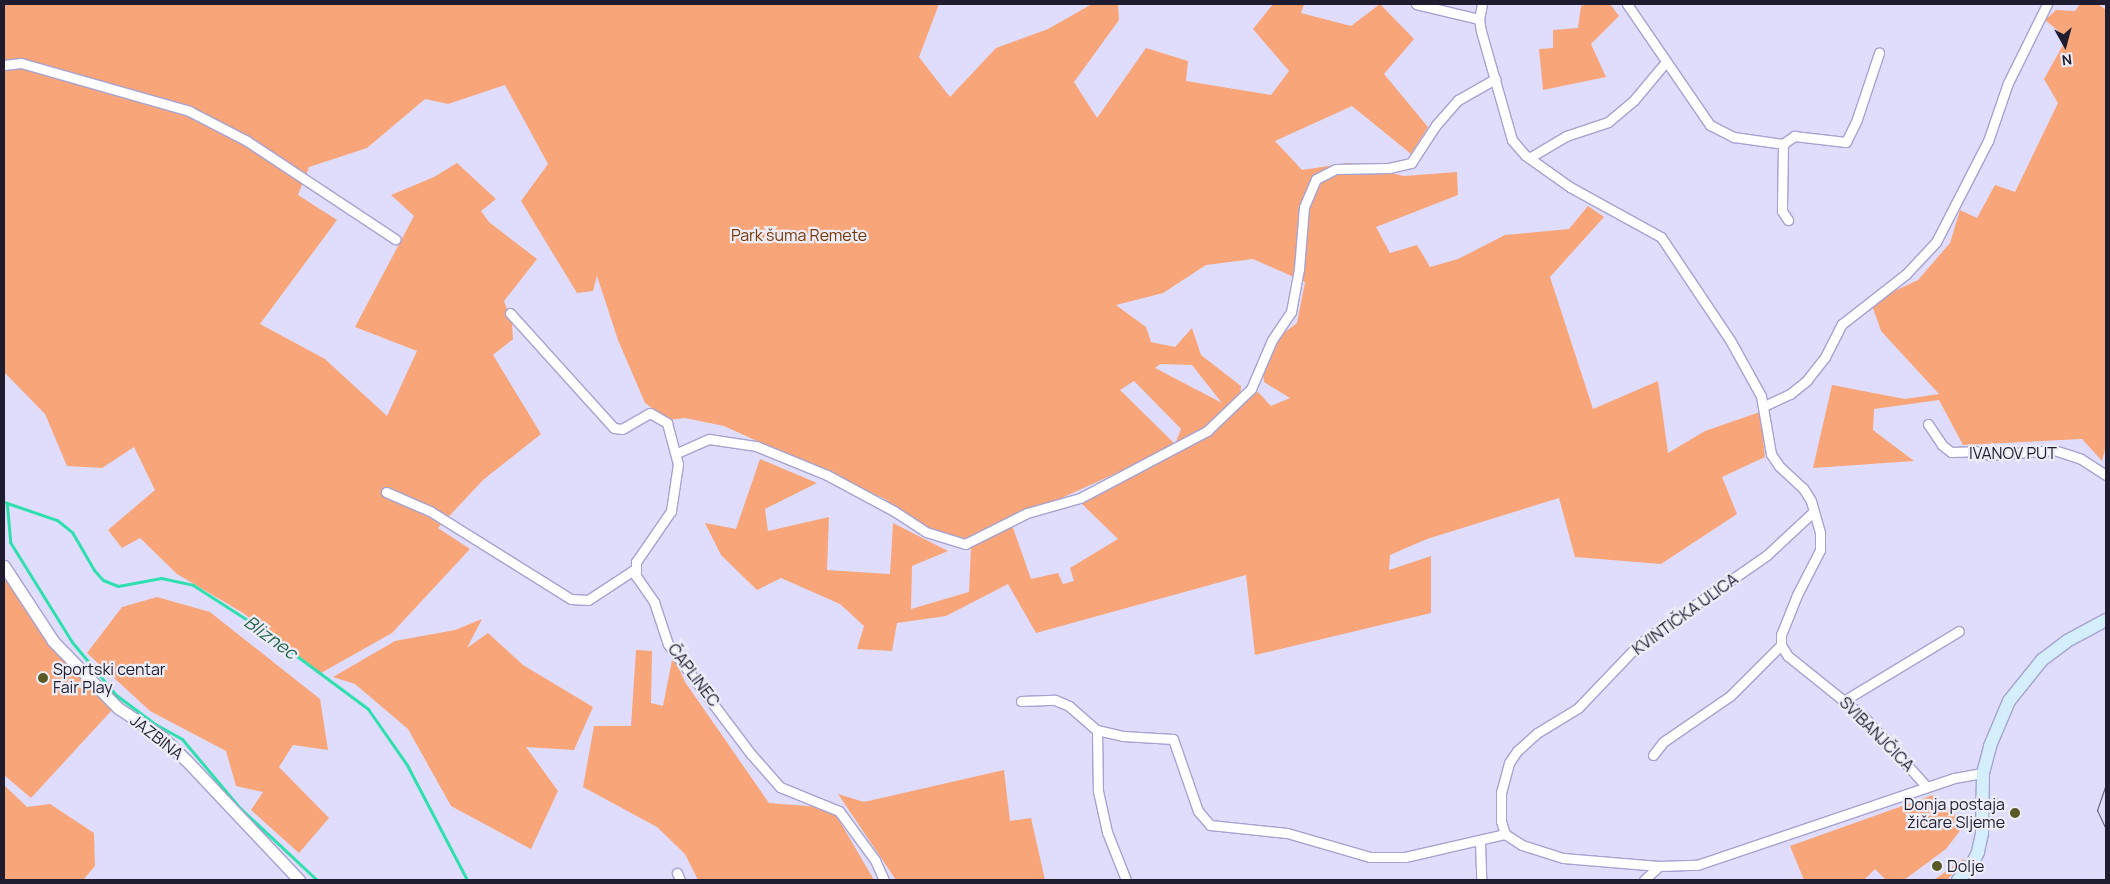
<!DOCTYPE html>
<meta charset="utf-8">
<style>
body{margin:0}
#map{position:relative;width:2110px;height:884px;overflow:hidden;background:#dfddfb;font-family:Manrope,sans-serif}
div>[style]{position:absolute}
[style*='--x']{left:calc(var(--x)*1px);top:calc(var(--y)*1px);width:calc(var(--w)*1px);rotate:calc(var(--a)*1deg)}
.green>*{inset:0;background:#f8a579}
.stream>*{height:3px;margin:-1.5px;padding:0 1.5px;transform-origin:1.5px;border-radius:1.5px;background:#30dfae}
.roads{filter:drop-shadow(1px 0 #a6a2d1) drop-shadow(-1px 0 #a6a2d1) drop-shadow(0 1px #a6a2d1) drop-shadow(0 -1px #a6a2d1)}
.minor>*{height:9px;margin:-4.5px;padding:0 4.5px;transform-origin:4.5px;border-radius:4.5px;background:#fff}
.tertiary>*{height:11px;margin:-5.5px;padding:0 5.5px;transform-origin:5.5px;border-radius:5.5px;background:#fff}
.secondary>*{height:12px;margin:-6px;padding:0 6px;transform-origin:6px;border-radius:6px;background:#d4effb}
.tram>*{height:1px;margin:-0.5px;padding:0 0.5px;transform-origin:0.5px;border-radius:0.5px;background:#5d5b71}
.dots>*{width:14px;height:14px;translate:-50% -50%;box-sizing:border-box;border:2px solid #ededf7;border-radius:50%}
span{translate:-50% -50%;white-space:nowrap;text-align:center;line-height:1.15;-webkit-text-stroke:4.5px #ededf7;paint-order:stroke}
.park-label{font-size:16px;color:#793503}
.street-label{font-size:16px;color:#1e1c2e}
.poi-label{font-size:16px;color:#1e1c2e}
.left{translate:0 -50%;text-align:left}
.right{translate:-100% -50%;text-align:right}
.water-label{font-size:18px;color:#25644f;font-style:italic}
.frame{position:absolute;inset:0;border:5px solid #1e1c2e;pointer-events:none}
.north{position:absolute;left:2040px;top:20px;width:50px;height:50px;-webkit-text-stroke:4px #ededf7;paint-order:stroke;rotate:173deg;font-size:14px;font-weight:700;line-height:20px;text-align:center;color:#1e1c2e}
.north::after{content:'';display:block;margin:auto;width:18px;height:22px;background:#1e1c2e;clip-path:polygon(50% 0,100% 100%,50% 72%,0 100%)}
</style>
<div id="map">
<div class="green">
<i style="clip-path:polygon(evenodd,4px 4px,939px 4px,919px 57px,950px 97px,996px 48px,1048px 29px,1092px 4px,1118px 4px,1119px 20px,1074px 82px,1097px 118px,1146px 48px,1188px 61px,1186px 81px,1271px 95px,1289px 71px,1253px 29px,1273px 4px,1304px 4px,1301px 13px,1351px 26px,1380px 4px,1414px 39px,1384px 74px,1428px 127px,1411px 154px,1352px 106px,1275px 141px,1302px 170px,1348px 163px,1404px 176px,1457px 172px,1458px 195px,1376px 227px,1390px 253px,1417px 245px,1430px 267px,1458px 259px,1505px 235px,1569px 229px,1588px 206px,1604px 217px,1550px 277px,1593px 409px,1658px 381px,1668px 453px,1705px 431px,1760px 412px,1765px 457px,1722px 477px,1737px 514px,1661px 564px,1575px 557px,1559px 498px,1427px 539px,1390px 555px,1389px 570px,1431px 556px,1431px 613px,1255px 655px,1246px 575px,1036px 633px,1008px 584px,946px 616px,897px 623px,892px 651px,857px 649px,864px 626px,840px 604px,781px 578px,757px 590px,721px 555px,705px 523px,736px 529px,760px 459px,817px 483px,765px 509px,768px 531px,829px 517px,827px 570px,890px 574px,893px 523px,948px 551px,912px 566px,911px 609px,969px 592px,971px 547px,1012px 525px,1031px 579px,1058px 573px,1063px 584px,1074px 581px,1070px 568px,1118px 539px,1081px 503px,1132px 466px,967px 541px,944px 541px,885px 499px,724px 426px,685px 418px,668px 420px,645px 403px,618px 340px,597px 276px,593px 291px,577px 293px,521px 201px,548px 164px,505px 85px,448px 104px,425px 99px,367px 148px,309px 167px,298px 195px,337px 220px,260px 324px,325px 359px,387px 416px,417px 351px,355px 327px,414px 216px,391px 195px,434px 177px,457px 163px,496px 199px,481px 211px,489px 222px,537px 259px,504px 301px,512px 323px,513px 339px,493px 355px,541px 434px,483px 480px,438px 528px,470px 549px,392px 633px,321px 673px,243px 613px,177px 574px,140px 538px,122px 548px,108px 530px,155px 490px,134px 447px,102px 468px,67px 466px,45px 414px,4px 372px,4px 4px,1253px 259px,1305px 282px,1297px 323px,1277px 338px,1263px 372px,1264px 382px,1290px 398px,1271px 406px,1258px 392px,1240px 400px,1241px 386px,1201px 355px,1192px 328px,1175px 347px,1151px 342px,1146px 327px,1116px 305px,1163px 293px,1206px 265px,1253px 259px,4px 4px,1160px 364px,1192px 365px,1222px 403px,1155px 368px,1160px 364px,4px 4px,1134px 381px,1181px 429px,1175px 444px,1120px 390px,1134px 381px)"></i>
<i style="clip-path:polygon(1588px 4px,1610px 4px,1619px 16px,1591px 44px,1606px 77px,1543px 90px,1539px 49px,1553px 48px,1553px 30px,1578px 28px,1581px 6px)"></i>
<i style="clip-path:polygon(2080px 4px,2098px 4px,2106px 10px,2106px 446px,2102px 461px,2082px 439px,1963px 445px,1939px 400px,1874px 409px,1873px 430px,1914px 461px,1813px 468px,1832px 385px,1905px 399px,1939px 394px,1881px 331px,1871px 302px,1918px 280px,1950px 243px,1960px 210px,1977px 218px,1995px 185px,2015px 192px,2058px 103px,2044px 79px,2067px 38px,2045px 20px,2056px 10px,2075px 11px)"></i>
<i style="clip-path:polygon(4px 575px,51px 648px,113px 709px,31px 798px,4px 775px)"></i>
<i style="clip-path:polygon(157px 597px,210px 612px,320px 699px,328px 750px,293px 745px,279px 767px,329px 818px,299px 853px,251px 810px,263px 792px,236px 786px,226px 751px,150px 711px,87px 653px,122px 607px)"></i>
<i style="clip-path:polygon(482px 619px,467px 648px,488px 633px,523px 665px,593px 707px,574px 750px,526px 747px,558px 791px,531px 849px,451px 806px,408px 729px,355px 684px,333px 677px,395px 641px,455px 630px)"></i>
<i style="clip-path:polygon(636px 650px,652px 651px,651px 703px,663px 706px,673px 655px,685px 682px,769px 803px,832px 808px,874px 880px,698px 880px,685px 854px,657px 827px,583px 787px,594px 726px,631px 726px)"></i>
<i style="clip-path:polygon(1004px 770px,1010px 821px,1031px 818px,1045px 880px,896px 880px,838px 794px,864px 802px)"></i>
<i style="clip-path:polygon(4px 785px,27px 807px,50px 804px,94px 833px,95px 866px,83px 880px,4px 880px)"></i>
<i style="clip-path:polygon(1933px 795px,1965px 824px,1946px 849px,1904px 880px,1886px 880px,1875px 869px,1864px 880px,1804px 880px,1790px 846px)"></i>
<i style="clip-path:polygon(1963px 859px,1965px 861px,1947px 880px,1934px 880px)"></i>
</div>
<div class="stream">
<i style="--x:4;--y:502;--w:56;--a:18.8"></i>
<i style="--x:57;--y:520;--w:19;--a:39"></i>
<i style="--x:72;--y:532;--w:44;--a:59.9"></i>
<i style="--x:94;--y:570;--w:13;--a:48"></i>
<i style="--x:103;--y:580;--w:16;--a:22"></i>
<i style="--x:118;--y:586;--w:44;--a:-10.5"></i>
<i style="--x:161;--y:578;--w:33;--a:12"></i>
<i style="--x:193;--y:585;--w:74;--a:32.8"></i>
<i style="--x:255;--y:625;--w:141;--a:36.6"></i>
<i style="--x:368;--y:709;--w:68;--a:55.1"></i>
<i style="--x:407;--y:765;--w:130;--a:62.4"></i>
<i style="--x:7;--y:505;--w:37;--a:85"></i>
<i style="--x:10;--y:542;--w:118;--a:58.2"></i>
<i style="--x:72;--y:642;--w:69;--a:50.3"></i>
<i style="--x:116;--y:695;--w:49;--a:36.6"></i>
<i style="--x:155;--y:724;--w:31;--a:29"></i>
<i style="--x:182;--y:739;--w:90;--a:50"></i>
<i style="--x:240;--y:808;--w:105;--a:43.1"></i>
</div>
<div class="roads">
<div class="minor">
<i style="--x:1416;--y:4;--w:65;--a:13.4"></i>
<i style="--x:1482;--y:4;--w:15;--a:101"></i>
<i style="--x:1479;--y:19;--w:12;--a:81"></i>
<i style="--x:1481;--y:31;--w:113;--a:74.1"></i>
<i style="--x:1512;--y:140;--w:20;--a:49"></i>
<i style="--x:1525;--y:155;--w:55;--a:35.4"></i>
<i style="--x:1570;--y:187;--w:104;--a:28.8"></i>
<i style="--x:1661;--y:237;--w:124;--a:56.2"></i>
<i style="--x:1730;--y:340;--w:64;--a:61"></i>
<i style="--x:1761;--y:396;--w:59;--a:80.2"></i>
<i style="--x:1771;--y:454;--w:14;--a:56"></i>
<i style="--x:1779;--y:466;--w:33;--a:43"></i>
<i style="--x:1803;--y:488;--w:15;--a:58"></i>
<i style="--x:1811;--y:501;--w:33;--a:74"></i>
<i style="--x:1820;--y:533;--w:17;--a:90"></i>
<i style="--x:1820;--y:550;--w:51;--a:117.1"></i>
<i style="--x:1797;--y:595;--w:43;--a:111.8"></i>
<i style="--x:1781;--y:635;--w:10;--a:90"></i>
<i style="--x:1781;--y:645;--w:13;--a:58"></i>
<i style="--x:1788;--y:656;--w:99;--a:38.8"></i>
<i style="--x:1865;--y:718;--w:93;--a:48.1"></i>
<i style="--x:1627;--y:4;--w:147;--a:55.6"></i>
<i style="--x:1710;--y:125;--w:27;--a:27"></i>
<i style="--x:1734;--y:137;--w:49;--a:8.1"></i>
<i style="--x:1783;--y:144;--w:67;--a:90.9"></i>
<i style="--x:1782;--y:211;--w:11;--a:56"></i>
<i style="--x:4;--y:65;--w:17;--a:-7"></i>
<i style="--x:21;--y:63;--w:175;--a:15.9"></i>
<i style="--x:189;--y:111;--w:65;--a:27.3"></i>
<i style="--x:247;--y:141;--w:178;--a:33.5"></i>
<i style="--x:1783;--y:144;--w:14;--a:-36"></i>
<i style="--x:1794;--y:136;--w:52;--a:6.6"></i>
<i style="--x:1846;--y:142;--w:25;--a:-64"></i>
<i style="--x:1857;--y:119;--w:70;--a:-71.6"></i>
<i style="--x:1529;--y:158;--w:43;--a:-30.7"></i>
<i style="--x:1566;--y:136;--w:44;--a:-18.4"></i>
<i style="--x:1608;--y:122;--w:34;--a:-40"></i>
<i style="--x:1634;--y:100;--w:48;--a:-50"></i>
<i style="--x:510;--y:313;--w:155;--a:47.9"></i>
<i style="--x:614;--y:428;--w:8;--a:7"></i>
<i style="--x:622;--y:429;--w:32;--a:-30"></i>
<i style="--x:650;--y:413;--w:20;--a:30"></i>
<i style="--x:667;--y:423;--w:42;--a:75"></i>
<i style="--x:678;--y:464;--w:48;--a:98.5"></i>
<i style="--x:671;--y:511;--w:62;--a:124.5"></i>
<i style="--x:636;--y:562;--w:14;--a:90"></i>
<i style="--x:636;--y:576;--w:32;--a:55"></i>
<i style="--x:654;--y:602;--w:44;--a:71.6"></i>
<i style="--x:668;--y:644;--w:138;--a:53"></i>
<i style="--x:751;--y:754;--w:44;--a:48.7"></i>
<i style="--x:780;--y:787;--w:64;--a:22.1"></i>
<i style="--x:839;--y:811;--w:61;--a:53.7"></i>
<i style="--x:875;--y:860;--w:22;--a:66"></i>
<i style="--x:1764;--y:406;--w:29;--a:-25"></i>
<i style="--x:1790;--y:394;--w:22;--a:-39"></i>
<i style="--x:1807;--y:380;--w:29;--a:-52"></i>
<i style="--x:1825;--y:357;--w:37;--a:-63"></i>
<i style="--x:1842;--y:324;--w:81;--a:-38"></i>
<i style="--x:1906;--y:274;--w:44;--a:-46.8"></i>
<i style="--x:1936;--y:242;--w:114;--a:-62.8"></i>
<i style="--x:1988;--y:141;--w:61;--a:-71"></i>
<i style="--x:2008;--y:83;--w:88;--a:-63.7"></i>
<i style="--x:1928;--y:424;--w:25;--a:56"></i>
<i style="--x:1942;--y:445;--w:11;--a:38"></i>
<i style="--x:1951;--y:452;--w:24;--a:-2"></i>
<i style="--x:1975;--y:451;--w:16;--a:15"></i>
<i style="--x:1990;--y:455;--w:64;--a:-4.5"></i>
<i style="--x:2054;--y:450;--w:28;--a:18"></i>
<i style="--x:2081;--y:459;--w:30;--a:33"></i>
<i style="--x:677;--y:453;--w:35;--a:-24"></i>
<i style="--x:709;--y:439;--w:48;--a:8.5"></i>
<i style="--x:756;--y:446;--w:77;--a:22.2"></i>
<i style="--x:827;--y:475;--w:76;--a:28.2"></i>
<i style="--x:894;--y:511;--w:38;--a:33"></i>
<i style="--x:926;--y:532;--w:41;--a:17.1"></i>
<i style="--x:965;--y:544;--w:69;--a:-26.6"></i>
<i style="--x:1027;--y:513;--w:55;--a:-15.8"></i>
<i style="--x:1080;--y:498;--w:144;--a:-27.8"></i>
<i style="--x:1207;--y:431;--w:61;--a:-43.7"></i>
<i style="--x:1251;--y:389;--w:53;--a:-66.8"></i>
<i style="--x:1272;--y:340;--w:34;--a:-56"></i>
<i style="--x:1291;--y:312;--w:44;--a:-79.5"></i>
<i style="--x:1299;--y:269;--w:62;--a:-85.4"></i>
<i style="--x:1304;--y:207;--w:30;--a:-67"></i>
<i style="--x:1316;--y:179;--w:22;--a:-27"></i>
<i style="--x:1336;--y:169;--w:53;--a:-1.1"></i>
<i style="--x:1389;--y:168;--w:23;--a:-13"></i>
<i style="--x:1411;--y:163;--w:45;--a:-56.7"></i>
<i style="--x:1436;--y:125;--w:33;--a:-49"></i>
<i style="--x:1458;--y:100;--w:43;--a:-29.6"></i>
<i style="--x:386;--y:492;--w:48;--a:23.4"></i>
<i style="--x:430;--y:511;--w:166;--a:32"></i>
<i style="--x:571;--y:599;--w:17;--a:3"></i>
<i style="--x:588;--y:600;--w:56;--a:-33.4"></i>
<i style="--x:1812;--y:513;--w:62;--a:137"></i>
<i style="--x:1767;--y:555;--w:156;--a:145.2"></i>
<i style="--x:1639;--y:644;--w:88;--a:133.6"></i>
<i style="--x:1578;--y:708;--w:48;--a:148.6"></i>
<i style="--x:1537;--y:733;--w:27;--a:138"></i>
<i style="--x:1517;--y:751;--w:14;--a:124"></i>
<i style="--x:1509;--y:763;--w:30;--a:105"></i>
<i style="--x:1501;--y:792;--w:29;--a:90"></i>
<i style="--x:1501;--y:821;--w:14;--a:73"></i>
<i style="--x:1505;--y:834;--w:20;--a:33"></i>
<i style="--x:1522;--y:845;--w:43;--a:17.6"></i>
<i style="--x:1563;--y:858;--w:96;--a:4.8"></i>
<i style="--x:1659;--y:866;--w:38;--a:-2"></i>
<i style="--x:1697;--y:865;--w:271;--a:-18.7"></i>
<i style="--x:1954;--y:778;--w:29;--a:-10"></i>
<i style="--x:1845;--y:700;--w:133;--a:-31.2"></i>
<i style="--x:1021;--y:701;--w:34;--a:-2"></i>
<i style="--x:1055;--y:700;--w:15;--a:23"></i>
<i style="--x:1069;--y:706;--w:37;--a:41"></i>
<i style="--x:1097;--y:730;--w:27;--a:13"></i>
<i style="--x:1123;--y:736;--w:50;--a:3.4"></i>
<i style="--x:1173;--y:739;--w:76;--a:70.9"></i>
<i style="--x:1198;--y:811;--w:18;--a:49"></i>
<i style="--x:1210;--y:825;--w:77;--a:5.9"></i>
<i style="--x:1287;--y:833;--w:86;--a:16.1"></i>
<i style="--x:1370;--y:857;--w:35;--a:0"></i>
<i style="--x:1405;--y:857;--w:103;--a:-13"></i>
<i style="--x:1097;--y:730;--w:61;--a:89.1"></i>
<i style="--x:1098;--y:791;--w:42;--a:77.6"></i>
<i style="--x:1107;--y:832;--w:52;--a:68.4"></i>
<i style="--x:1653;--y:755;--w:16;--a:-52"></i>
<i style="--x:1663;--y:742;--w:81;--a:-34.5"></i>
<i style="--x:1730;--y:696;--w:72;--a:-45"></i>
<i style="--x:1480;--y:842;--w:38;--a:88"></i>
<i style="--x:677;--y:873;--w:8;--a:67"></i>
<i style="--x:1644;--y:880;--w:21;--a:-43"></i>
</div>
<div class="tertiary">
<i style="--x:4;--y:566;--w:90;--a:56.8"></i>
<i style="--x:53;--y:641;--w:93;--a:45.9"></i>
<i style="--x:118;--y:708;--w:53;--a:33.4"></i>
<i style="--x:162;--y:737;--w:33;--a:44"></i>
<i style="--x:186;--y:760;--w:165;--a:46.7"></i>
</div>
<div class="secondary">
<i style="--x:1958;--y:880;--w:17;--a:-45"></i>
<i style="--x:1970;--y:868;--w:18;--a:-63"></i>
<i style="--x:1978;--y:852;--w:19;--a:-78"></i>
<i style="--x:1982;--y:833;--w:60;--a:-89"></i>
<i style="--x:1983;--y:773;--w:28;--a:-75"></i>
<i style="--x:1990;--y:746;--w:49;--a:-67.1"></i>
<i style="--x:2009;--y:701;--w:53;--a:-51.2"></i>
<i style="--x:2042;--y:660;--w:31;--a:-37"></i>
<i style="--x:2067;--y:641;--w:44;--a:-28.3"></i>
</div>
</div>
<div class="tram">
<i style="--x:2106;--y:784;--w:28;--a:109"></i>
<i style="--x:2097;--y:810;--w:21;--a:65"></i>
</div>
<div class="dots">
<i style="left:43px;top:678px;background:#595925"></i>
<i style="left:2015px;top:813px;background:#595925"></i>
<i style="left:1937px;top:866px;background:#595925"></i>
</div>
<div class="park-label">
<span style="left:799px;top:235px">Park šuma Remete</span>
</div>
<div class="street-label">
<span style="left:2013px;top:453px">IVANOV PUT</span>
<span style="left:1685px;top:614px;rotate:-36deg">KVINTIČKA ULICA</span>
<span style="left:694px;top:675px;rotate:53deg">ČAPLINEC</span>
<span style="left:1877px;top:734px;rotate:45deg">SVIBANJČICA</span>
<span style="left:157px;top:737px;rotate:38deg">JAZBINA</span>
</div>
<div class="poi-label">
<span class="left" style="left:53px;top:678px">Sportski centar<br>Fair Play</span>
<span class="right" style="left:2005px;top:813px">Donja postaja<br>žičare Sljeme</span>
<span class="left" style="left:1947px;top:866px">Dolje</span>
</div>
<div class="water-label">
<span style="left:271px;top:637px;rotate:36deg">Bliznec</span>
</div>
<div class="frame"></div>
<div class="north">N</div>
</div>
